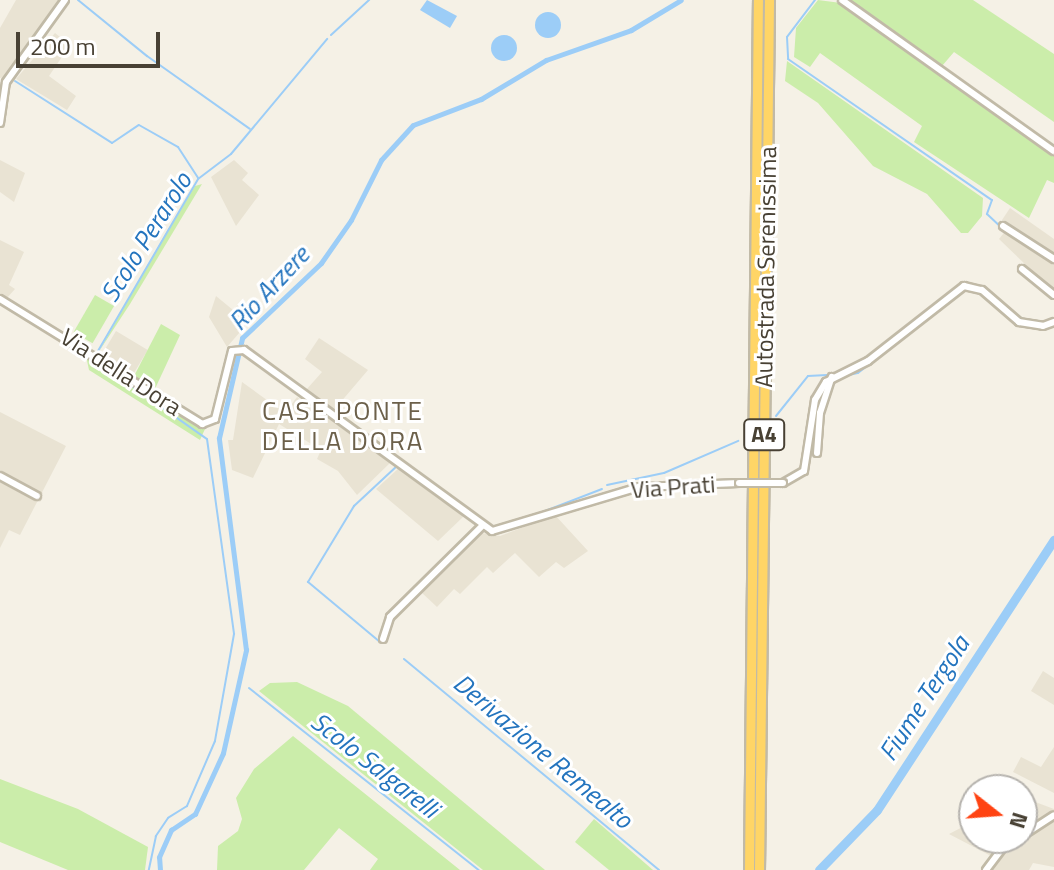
<!DOCTYPE html>
<style>
body{margin:0}
#map{position:relative;width:1054px;height:870px;overflow:hidden;background:#f5f1e6;font-family:"Titillium Web",sans-serif}
div>[style]{position:absolute}
[style*='--x']{left:calc(var(--x)*1px);top:calc(var(--y)*1px);width:calc(var(--w)*1px);rotate:calc(var(--a)*1deg)}
.residential>*{inset:0;background:#e9e3d3;transform-origin:0 0}
.green>*{inset:0;background:#cbedaa;transform-origin:0 0}
.water>*{inset:0;background:#9ccdf7}
.round{border-radius:50%}
.stream>*{height:2px;margin:-1px;padding:0 1px;transform-origin:1px;border-radius:1px;background:#9ccdf7}
.canal>*{height:5px;margin:-2.5px;padding:0 2.5px;transform-origin:2.5px;border-radius:2.5px;background:#9ccdf7}
.river>*{height:9px;margin:-4.5px;padding:0 4.5px;transform-origin:4.5px;border-radius:4.5px;background:#9ccdf7}
.roads{filter:drop-shadow(2px 0 #c1baa7) drop-shadow(-2px 0 #c1baa7) drop-shadow(0 2px #c1baa7) drop-shadow(0 -2px #c1baa7)}
.minor>*{height:6px;margin:-3px;padding:0 3px;transform-origin:3px;border-radius:3px;background:#fff}
.highway>*{height:9px;margin:-4.5px;padding:0 4.5px;transform-origin:4.5px;border-radius:4.5px;background:#ffd566}
.bridges{filter:drop-shadow(2px 0 #c1baa7) drop-shadow(-2px 0 #c1baa7) drop-shadow(0 2px #c1baa7) drop-shadow(0 -2px #c1baa7)}
.minor-bridge>*{height:6px;margin:-3px;padding:0 3px;transform-origin:3px;border-radius:3px;background:#fff}
span{translate:-50% -50%;white-space:nowrap;text-align:center;line-height:1.15;-webkit-text-stroke:6px #fff;paint-order:stroke}
.shield-label span{padding:2px 6px;background:#fff;border:2px solid;border-radius:6px;-webkit-text-stroke-width:0}
.shield-label{font-size:22px;color:#484134;font-weight:700}
.street-label{font-size:24px;color:#484134}
.water-label{font-size:26px;color:#2374be;font-style:italic}
.neighbourhood-label{font-size:26px;color:#6c604a;letter-spacing:2px}
.north{position:absolute;left:958px;top:774px;width:80px;height:80px;box-sizing:border-box;background:#fff;border:2px solid #b6b3ae;border-radius:50%;rotate:107deg;font-size:22px;font-weight:700;line-height:32px;text-align:center;color:#484134}
.north::after{content:'';display:block;margin:auto;width:28px;height:36px;background:#ff4312;clip-path:polygon(50% 0,100% 100%,50% 72%,0 100%)}
.scale{position:absolute;left:16px;top:32px;width:144px;height:36px;box-sizing:border-box;border:4px solid #484134;border-top:0;padding-left:10px;font-size:24px;line-height:28px;white-space:nowrap;color:#484134;-webkit-text-stroke:6px #fff;paint-order:stroke}
</style>
<div id="map">
<div class="residential">
<i style="clip-path:polygon(16px 0,59px 0,6px 77px,0 78px,0 28px)"></i>
<i style="clip-path:polygon(55px 33px,70px 45px,49px 76px,76px 96px,67px 110px,16px 79px)"></i>
<i style="clip-path:polygon(0 160px,25px 173px,14px 202px,0 192px)"></i>
<i style="clip-path:polygon(234px 160px,248px 173px,242px 180px,259px 195px,236px 226px,211px 177px)"></i>
<i style="clip-path:polygon(1010px 208px,1054px 239px,1054px 257px,1002px 220px)"></i>
<i style="clip-path:polygon(1007px 229px,1054px 262px,1054px 292px,999px 239px)"></i>
<i style="clip-path:polygon(0 240px,24px 252px,9px 285px,15px 289px,6px 299px,0 297px)"></i>
<i style="clip-path:polygon(216px 296px,233px 310px,242px 301px,259px 310px,227px 347px,209px 317px)"></i>
<i style="left:116px;top:331px;width:37px;height:30px;rotate:31deg"></i>
<i style="clip-path:polygon(319px 338px,368px 370px,334px 410px,306px 390px,322px 372px,305px 359px)"></i>
<i style="clip-path:polygon(242px 382px,285px 413px,297px 397px,391px 462px,357px 495px,338px 471px,317px 459px,321px 450px,279px 424px,253px 478px,232px 470px,228px 440px,233px 440px)"></i>
<i style="clip-path:polygon(0 412px,66px 446px,20px 535px,9px 530px,0 548px)"></i>
<i style="clip-path:polygon(399px 468px,464px 516px,438px 541px,376px 489px)"></i>
<i style="clip-path:polygon(555px 515px,588px 551px,564px 568px,556px 562px,539px 577px,515px 553px,493px 573px,487px 567px,460px 594px,454px 589px,437px 607px,420px 591px,482px 533px,500px 536px)"></i>
<i style="clip-path:polygon(1043px 671px,1054px 678px,1054px 705px,1031px 691px)"></i>
<i style="clip-path:polygon(1054px 747px,1054px 793px,1013px 772px,1021px 757px,1041px 767px)"></i>
<i style="clip-path:polygon(1022px 797px,1054px 809px,1054px 867px,1033px 863px,1029px 870px,984px 870px,991px 856px,949px 834px,974px 821px,974px 838px,1022px 838px)"></i>
</div>
<div class="green">
<i style="clip-path:polygon(818px 0,841px 3px,1054px 153px,1054px 183px,1047px 180px,1029px 218px,914px 142px,922px 126px,820px 53px,810px 67px,794px 57px,796px 28px)"></i>
<i style="clip-path:polygon(850px 0,973px 0,1054px 54px,1054px 122px,954px 52px,942px 66px)"></i>
<i style="clip-path:polygon(787px 61px,983px 198px,982px 216px,968px 233px,961px 233px,927px 194px,873px 166px,818px 103px,785px 81px)"></i>
<i style="clip-path:polygon(202px 184px,130px 304px,98px 353px,167px 231px,195px 186px)"></i>
<i style="left:95px;top:295px;width:22px;height:43px;rotate:30deg"></i>
<i style="clip-path:polygon(4px 304px,47px 326px,205px 429px,200px 440px,89px 370px,86px 356px)"></i>
<i style="clip-path:polygon(161px 324px,180px 335px,154px 391px,133px 378px)"></i>
<i style="clip-path:polygon(297px 682px,348px 706px,545px 870px,483px 870px,259px 691px,270px 683px)"></i>
<i style="clip-path:polygon(293px 736px,460px 870px,370px 870px,378px 859px,339px 828px,304px 870px,217px 870px,218px 846px,238px 831px,242px 819px,236px 798px,254px 769px)"></i>
<i style="clip-path:polygon(0 779px,78px 809px,148px 847px,145px 870px,68px 870px,0 842px)"></i>
<i style="clip-path:polygon(594px 819px,653px 870px,609px 870px,575px 842px)"></i>
</div>
<div class="water">
<i style="clip-path:polygon(427px 0,457px 16px,450px 28px,420px 10px)"></i>
<i class="round" style="left:535px;top:12px;width:26px;height:26px"></i>
<i class="round" style="left:491px;top:35px;width:26px;height:26px"></i>
</div>
<div class="stream">
<i style="--x:78;--y:0;--w:89;--a:39.1"></i>
<i style="--x:147;--y:56;--w:126;--a:35.3"></i>
<i style="--x:815;--y:0;--w:46;--a:127.1"></i>
<i style="--x:787;--y:37;--w:22;--a:87"></i>
<i style="--x:788;--y:59;--w:248;--a:34.7"></i>
<i style="--x:992;--y:200;--w:15;--a:110"></i>
<i style="--x:987;--y:214;--w:16;--a:43"></i>
<i style="--x:331;--y:35;--w:52;--a:-42.6"></i>
<i style="--x:15;--y:81;--w:115;--a:32.6"></i>
<i style="--x:112;--y:143;--w:32;--a:-34"></i>
<i style="--x:139;--y:125;--w:45;--a:29.4"></i>
<i style="--x:178;--y:147;--w:37;--a:57"></i>
<i style="--x:98;--y:351;--w:199;--a:-59.8"></i>
<i style="--x:198;--y:179;--w:41;--a:-37.1"></i>
<i style="--x:231;--y:154;--w:150;--a:-50.1"></i>
<i style="--x:93;--y:359;--w:139;--a:35.1"></i>
<i style="--x:207;--y:439;--w:197;--a:82.1"></i>
<i style="--x:234;--y:634;--w:109;--a:100.1"></i>
<i style="--x:215;--y:741;--w:71;--a:113.3"></i>
<i style="--x:187;--y:806;--w:22;--a:148"></i>
<i style="--x:168;--y:818;--w:22;--a:124"></i>
<i style="--x:156;--y:836;--w:35;--a:102"></i>
<i style="--x:844;--y:376;--w:14;--a:-12"></i>
<i style="--x:858;--y:373;--w:108;--a:-38.2"></i>
<i style="--x:776;--y:416;--w:51;--a:-51.3"></i>
<i style="--x:808;--y:376;--w:19;--a:-3"></i>
<i style="--x:401;--y:462;--w:76;--a:35.4"></i>
<i style="--x:607;--y:485;--w:58;--a:-11.9"></i>
<i style="--x:664;--y:473;--w:81;--a:-23.4"></i>
<i style="--x:532;--y:516;--w:75;--a:-21.1"></i>
<i style="--x:380;--y:642;--w:94;--a:-140.2"></i>
<i style="--x:308;--y:582;--w:89;--a:-58.8"></i>
<i style="--x:354;--y:506;--w:59;--a:-42.9"></i>
<i style="--x:404;--y:659;--w:331;--a:39.6"></i>
<i style="--x:249;--y:688;--w:293;--a:38.4"></i>
</div>
<div class="canal">
<i style="--x:160;--y:870;--w:13;--a:-94"></i>
<i style="--x:159;--y:857;--w:30;--a:-66"></i>
<i style="--x:171;--y:830;--w:29;--a:-34"></i>
<i style="--x:195;--y:814;--w:67;--a:-65.3"></i>
<i style="--x:223;--y:753;--w:106;--a:-77.4"></i>
<i style="--x:246;--y:650;--w:214;--a:-97.3"></i>
<i style="--x:219;--y:438;--w:103;--a:-77"></i>
<i style="--x:242;--y:338;--w:109;--a:-43.5"></i>
<i style="--x:321;--y:263;--w:52;--a:-55.1"></i>
<i style="--x:351;--y:220;--w:67;--a:-63.4"></i>
<i style="--x:381;--y:160;--w:47;--a:-47.6"></i>
<i style="--x:413;--y:125;--w:73;--a:-20.9"></i>
<i style="--x:481;--y:99;--w:76;--a:-31"></i>
<i style="--x:546;--y:60;--w:90;--a:-19.4"></i>
<i style="--x:631;--y:30;--w:58;--a:-31"></i>
</div>
<div class="river">
<i style="--x:819;--y:870;--w:83;--a:-46"></i>
<i style="--x:877;--y:810;--w:323;--a:-56.8"></i>
</div>
<div class="roads">
<div class="minor">
<i style="--x:842;--y:0;--w:260;--a:35.5"></i>
<i style="--x:6;--y:82;--w:101;--a:-54.3"></i>
<i style="--x:0;--y:123;--w:41;--a:-81.7"></i>
<i style="--x:1003;--y:226;--w:61;--a:32.9"></i>
<i style="--x:1022;--y:269;--w:41;--a:39.1"></i>
<i style="--x:0;--y:299;--w:238;--a:31.7"></i>
<i style="--x:202;--y:424;--w:14;--a:-21"></i>
<i style="--x:215;--y:419;--w:70;--a:-76"></i>
<i style="--x:232;--y:351;--w:12;--a:-5"></i>
<i style="--x:244;--y:350;--w:307;--a:36.1"></i>
<i style="--x:492;--y:531;--w:153;--a:-16.7"></i>
<i style="--x:639;--y:487;--w:100;--a:-2.3"></i>
<i style="--x:817;--y:453;--w:40;--a:-85.7"></i>
<i style="--x:820;--y:413;--w:38;--a:-72"></i>
<i style="--x:0;--y:476;--w:42;--a:28.4"></i>
<i style="--x:783;--y:483;--w:24;--a:-30"></i>
<i style="--x:804;--y:471;--w:72;--a:-81.2"></i>
<i style="--x:815;--y:400;--w:21;--a:-59"></i>
<i style="--x:826;--y:382;--w:47;--a:-26.6"></i>
<i style="--x:868;--y:361;--w:122;--a:-38"></i>
<i style="--x:964;--y:286;--w:18;--a:13"></i>
<i style="--x:982;--y:290;--w:49;--a:40.9"></i>
<i style="--x:1019;--y:322;--w:24;--a:9"></i>
<i style="--x:1043;--y:326;--w:12;--a:-20"></i>
<i style="--x:383;--y:639;--w:23;--a:-72"></i>
<i style="--x:390;--y:617;--w:129;--a:-44.7"></i>
<i style="--x:1022;--y:836;--w:38;--a:-33"></i>
<i style="--x:986;--y:870;--w:34;--a:-53"></i>
<i style="--x:1006;--y:843;--w:13;--a:-23"></i>
</div>
<div class="highway">
<i style="--x:749;--y:870;--w:870;--a:-89.41"></i>
<i style="--x:759;--y:870;--w:870;--a:-89.34"></i>
</div>
</div>
<div class="bridges">
<div class="minor-bridge">
<i style="--x:739;--y:483;--w:44;--a:0"></i>
</div>
</div>
<div class="shield-label">
<span style="left:764px;top:435px">A4</span>
</div>
<div class="street-label">
<span style="left:766px;top:267px;rotate:-89deg">Autostrada Serenissima</span>
<span style="left:121px;top:372px;rotate:33deg">Via della Dora</span>
<span style="left:673px;top:487px;rotate:-4deg">Via Prati</span>
</div>
<div class="water-label">
<span style="left:146px;top:237px;rotate:-58deg">Scolo Perarolo</span>
<span style="left:269px;top:288px;rotate:-47deg">Rio Arzere</span>
<span style="left:924px;top:698px;rotate:-57deg">Fiume Tergola</span>
<span style="left:543px;top:751px;rotate:40deg">Derivazione Remealto</span>
<span style="left:375px;top:765px;rotate:38deg">Scolo Salgarelli</span>
</div>
<div class="neighbourhood-label">
<span style="left:343px;top:426px">CASE PONTE<br>DELLA DORA</span>
</div>
<div class="north">N</div>
<div class="scale">200 m</div>
</div>
